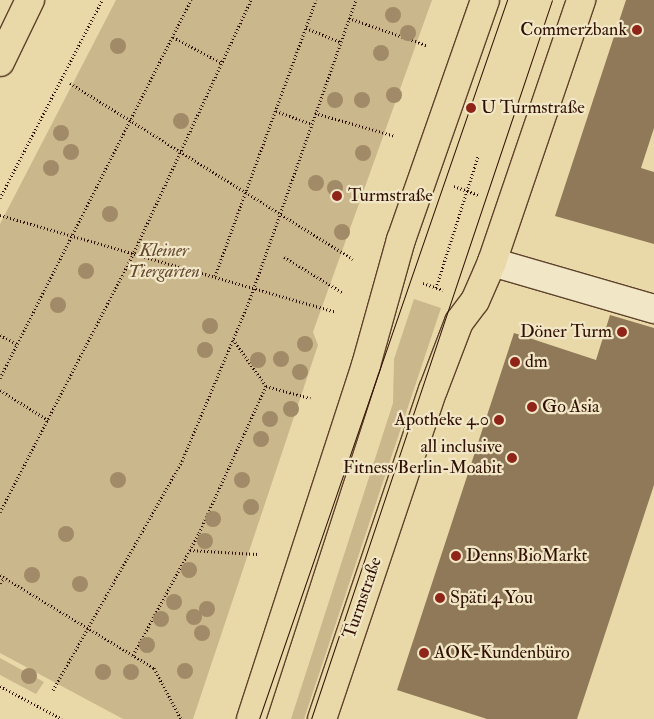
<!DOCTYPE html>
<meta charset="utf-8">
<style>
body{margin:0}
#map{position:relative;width:654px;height:719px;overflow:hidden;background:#ead9a8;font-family:"IM FELL Double Pica",serif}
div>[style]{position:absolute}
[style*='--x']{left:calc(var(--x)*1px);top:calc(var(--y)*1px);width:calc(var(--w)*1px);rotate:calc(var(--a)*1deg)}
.green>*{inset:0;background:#cab78c}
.building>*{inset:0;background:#907958}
.path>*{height:3px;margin-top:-1.5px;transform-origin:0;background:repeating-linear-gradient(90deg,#2f1002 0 1px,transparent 0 3.5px)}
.roads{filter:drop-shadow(1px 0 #5e422c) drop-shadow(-1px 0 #5e422c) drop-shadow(0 1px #5e422c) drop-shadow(0 -1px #5e422c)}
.minor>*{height:28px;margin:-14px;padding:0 14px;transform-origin:14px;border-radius:14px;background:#f1e6c6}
.major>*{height:28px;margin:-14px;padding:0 14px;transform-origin:14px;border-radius:14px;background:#ead9a8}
.tram>*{height:1px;margin:-0.5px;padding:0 0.5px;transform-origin:0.5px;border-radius:0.5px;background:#2f1002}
.trees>*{width:16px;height:16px;margin:-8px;border-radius:50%;background:#a18a67}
.dots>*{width:14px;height:14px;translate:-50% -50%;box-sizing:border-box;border:2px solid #f1e6c6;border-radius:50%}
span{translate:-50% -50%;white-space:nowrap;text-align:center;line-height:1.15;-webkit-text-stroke:4.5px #f1e6c6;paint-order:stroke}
.poi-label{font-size:18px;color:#2f1002}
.right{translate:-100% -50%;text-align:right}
.left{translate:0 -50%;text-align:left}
.park-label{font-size:18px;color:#654a32;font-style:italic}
.street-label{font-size:18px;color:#2f1002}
</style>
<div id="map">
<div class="green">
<i style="clip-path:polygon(116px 0,432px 0,318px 318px,313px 332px,318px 345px,193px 719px,123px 719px,0 653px,0 224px)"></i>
<i style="clip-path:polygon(414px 299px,441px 308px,304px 719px,291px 719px,393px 403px,394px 359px)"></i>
<i style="clip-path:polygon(0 658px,44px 682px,36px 694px,0 675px)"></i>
</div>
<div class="building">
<i style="clip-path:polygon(626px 0,654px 0,654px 128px,641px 168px,654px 172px,654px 244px,555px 216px)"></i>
<i style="clip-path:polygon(610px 315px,654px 328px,654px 485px,577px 719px,487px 719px,397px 690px,514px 333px,596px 360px)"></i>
</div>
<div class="path">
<i style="--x:349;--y:18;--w:82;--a:19.3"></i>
<i style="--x:306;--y:28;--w:38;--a:22"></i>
<i style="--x:173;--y:37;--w:55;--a:28"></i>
<i style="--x:70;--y:83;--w:333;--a:31.9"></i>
<i style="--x:276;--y:111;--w:37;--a:20"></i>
<i style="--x:315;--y:113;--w:83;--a:16"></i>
<i style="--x:454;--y:186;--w:27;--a:20"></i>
<i style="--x:0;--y:198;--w:223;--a:-62.7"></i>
<i style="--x:0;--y:215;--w:349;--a:16.1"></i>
<i style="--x:284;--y:257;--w:68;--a:31.1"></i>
<i style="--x:215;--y:276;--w:294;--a:-69.9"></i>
<i style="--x:423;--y:283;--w:21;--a:19"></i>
<i style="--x:436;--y:288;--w:139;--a:-72.3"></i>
<i style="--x:0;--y:335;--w:19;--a:28"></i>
<i style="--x:0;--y:378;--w:424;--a:-63.2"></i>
<i style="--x:266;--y:386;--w:46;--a:15.3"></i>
<i style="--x:0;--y:390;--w:57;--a:32"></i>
<i style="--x:0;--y:512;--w:292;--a:-62.7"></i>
<i style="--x:134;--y:252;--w:278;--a:-65.1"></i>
<i style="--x:190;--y:550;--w:68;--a:3.4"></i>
<i style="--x:0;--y:575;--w:180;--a:31.1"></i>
<i style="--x:154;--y:668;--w:58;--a:62.1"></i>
<i style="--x:0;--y:583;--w:6;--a:-51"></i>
<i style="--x:133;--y:655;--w:139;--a:-61.6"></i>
<i style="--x:199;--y:533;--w:162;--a:-65.5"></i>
<i style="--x:266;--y:386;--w:57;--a:-125.1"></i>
<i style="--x:0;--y:686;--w:70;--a:28"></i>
<i style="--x:53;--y:690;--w:263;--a:-60.6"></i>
<i style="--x:182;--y:461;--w:176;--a:-67.2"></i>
<i style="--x:250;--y:299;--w:317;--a:-70.5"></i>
</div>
<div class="roads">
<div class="minor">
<i style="--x:492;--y:262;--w:169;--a:16.2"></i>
</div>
<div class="major">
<i style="--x:0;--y:62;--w:69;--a:-64.2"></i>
<i style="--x:251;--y:719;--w:372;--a:-72"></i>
<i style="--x:366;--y:365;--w:130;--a:-74.4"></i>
<i style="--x:401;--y:240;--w:254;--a:-70.7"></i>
<i style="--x:322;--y:719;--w:347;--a:-71.4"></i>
<i style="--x:433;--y:390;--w:73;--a:-69.1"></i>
<i style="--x:459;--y:322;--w:26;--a:-53"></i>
<i style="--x:475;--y:301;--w:43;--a:-66.4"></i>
<i style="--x:492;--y:262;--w:277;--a:-71.2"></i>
</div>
</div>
<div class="tram">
<i style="--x:259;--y:719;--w:761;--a:-70.97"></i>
<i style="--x:311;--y:719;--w:758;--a:-71.47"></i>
</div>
<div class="trees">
<i style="left:393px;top:15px"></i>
<i style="left:408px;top:33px"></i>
<i style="left:118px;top:46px"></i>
<i style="left:381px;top:53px"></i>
<i style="left:394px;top:95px"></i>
<i style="left:335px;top:100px"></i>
<i style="left:362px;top:100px"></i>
<i style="left:181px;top:121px"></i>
<i style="left:61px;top:133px"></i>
<i style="left:71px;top:152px"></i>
<i style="left:363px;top:153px"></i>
<i style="left:51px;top:168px"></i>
<i style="left:316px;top:183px"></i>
<i style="left:335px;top:188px"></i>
<i style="left:110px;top:214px"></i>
<i style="left:342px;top:232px"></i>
<i style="left:86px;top:271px"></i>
<i style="left:58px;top:305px"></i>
<i style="left:210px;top:326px"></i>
<i style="left:305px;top:344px"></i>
<i style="left:205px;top:350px"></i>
<i style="left:281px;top:359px"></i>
<i style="left:258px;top:360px"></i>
<i style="left:300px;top:372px"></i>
<i style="left:291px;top:409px"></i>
<i style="left:270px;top:419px"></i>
<i style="left:261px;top:439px"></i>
<i style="left:118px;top:480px"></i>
<i style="left:242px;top:480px"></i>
<i style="left:251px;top:507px"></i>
<i style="left:213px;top:519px"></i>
<i style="left:66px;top:534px"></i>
<i style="left:205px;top:541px"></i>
<i style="left:189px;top:570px"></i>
<i style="left:32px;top:575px"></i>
<i style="left:80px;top:584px"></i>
<i style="left:174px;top:602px"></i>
<i style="left:207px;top:609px"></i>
<i style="left:194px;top:617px"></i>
<i style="left:161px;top:619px"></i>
<i style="left:202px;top:633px"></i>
<i style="left:147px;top:645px"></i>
<i style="left:185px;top:671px"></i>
<i style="left:103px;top:672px"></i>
<i style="left:131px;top:672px"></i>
<i style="left:29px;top:676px"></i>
</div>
<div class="dots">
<i style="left:637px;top:30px;background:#8f2418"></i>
<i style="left:471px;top:108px;background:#8f2418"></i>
<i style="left:337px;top:196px;background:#8f2418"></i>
<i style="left:622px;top:332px;background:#8f2418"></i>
<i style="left:515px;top:362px;background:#8f2418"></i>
<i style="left:532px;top:407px;background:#8f2418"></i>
<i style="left:499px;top:420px;background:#8f2418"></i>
<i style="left:512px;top:458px;background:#8f2418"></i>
<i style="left:456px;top:556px;background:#8f2418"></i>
<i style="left:440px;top:598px;background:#8f2418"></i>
<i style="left:424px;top:653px;background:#8f2418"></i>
</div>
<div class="poi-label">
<span class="right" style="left:627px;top:30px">Commerzbank</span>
<span class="left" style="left:481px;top:108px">U Turmstraße</span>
<span class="left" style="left:348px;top:196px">Turmstraße</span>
<span class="right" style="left:612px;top:332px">Döner Turm</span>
<span class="left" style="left:525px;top:362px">dm</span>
<span class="left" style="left:542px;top:407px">Go Asia</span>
<span class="right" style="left:489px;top:420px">Apotheke 4.0</span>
<span class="right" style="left:502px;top:458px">all inclusive<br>Fitness Berlin-Moabit</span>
<span class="left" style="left:466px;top:556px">Denns BioMarkt</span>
<span class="left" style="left:450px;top:598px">Späti 4 You</span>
<span class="left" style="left:434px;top:653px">AOK-Kundenbüro</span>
</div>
<div class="park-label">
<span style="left:164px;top:262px">Kleiner<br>Tiergarten</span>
</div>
<div class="street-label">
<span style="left:363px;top:598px;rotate:-71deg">Turmstraße</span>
</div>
</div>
